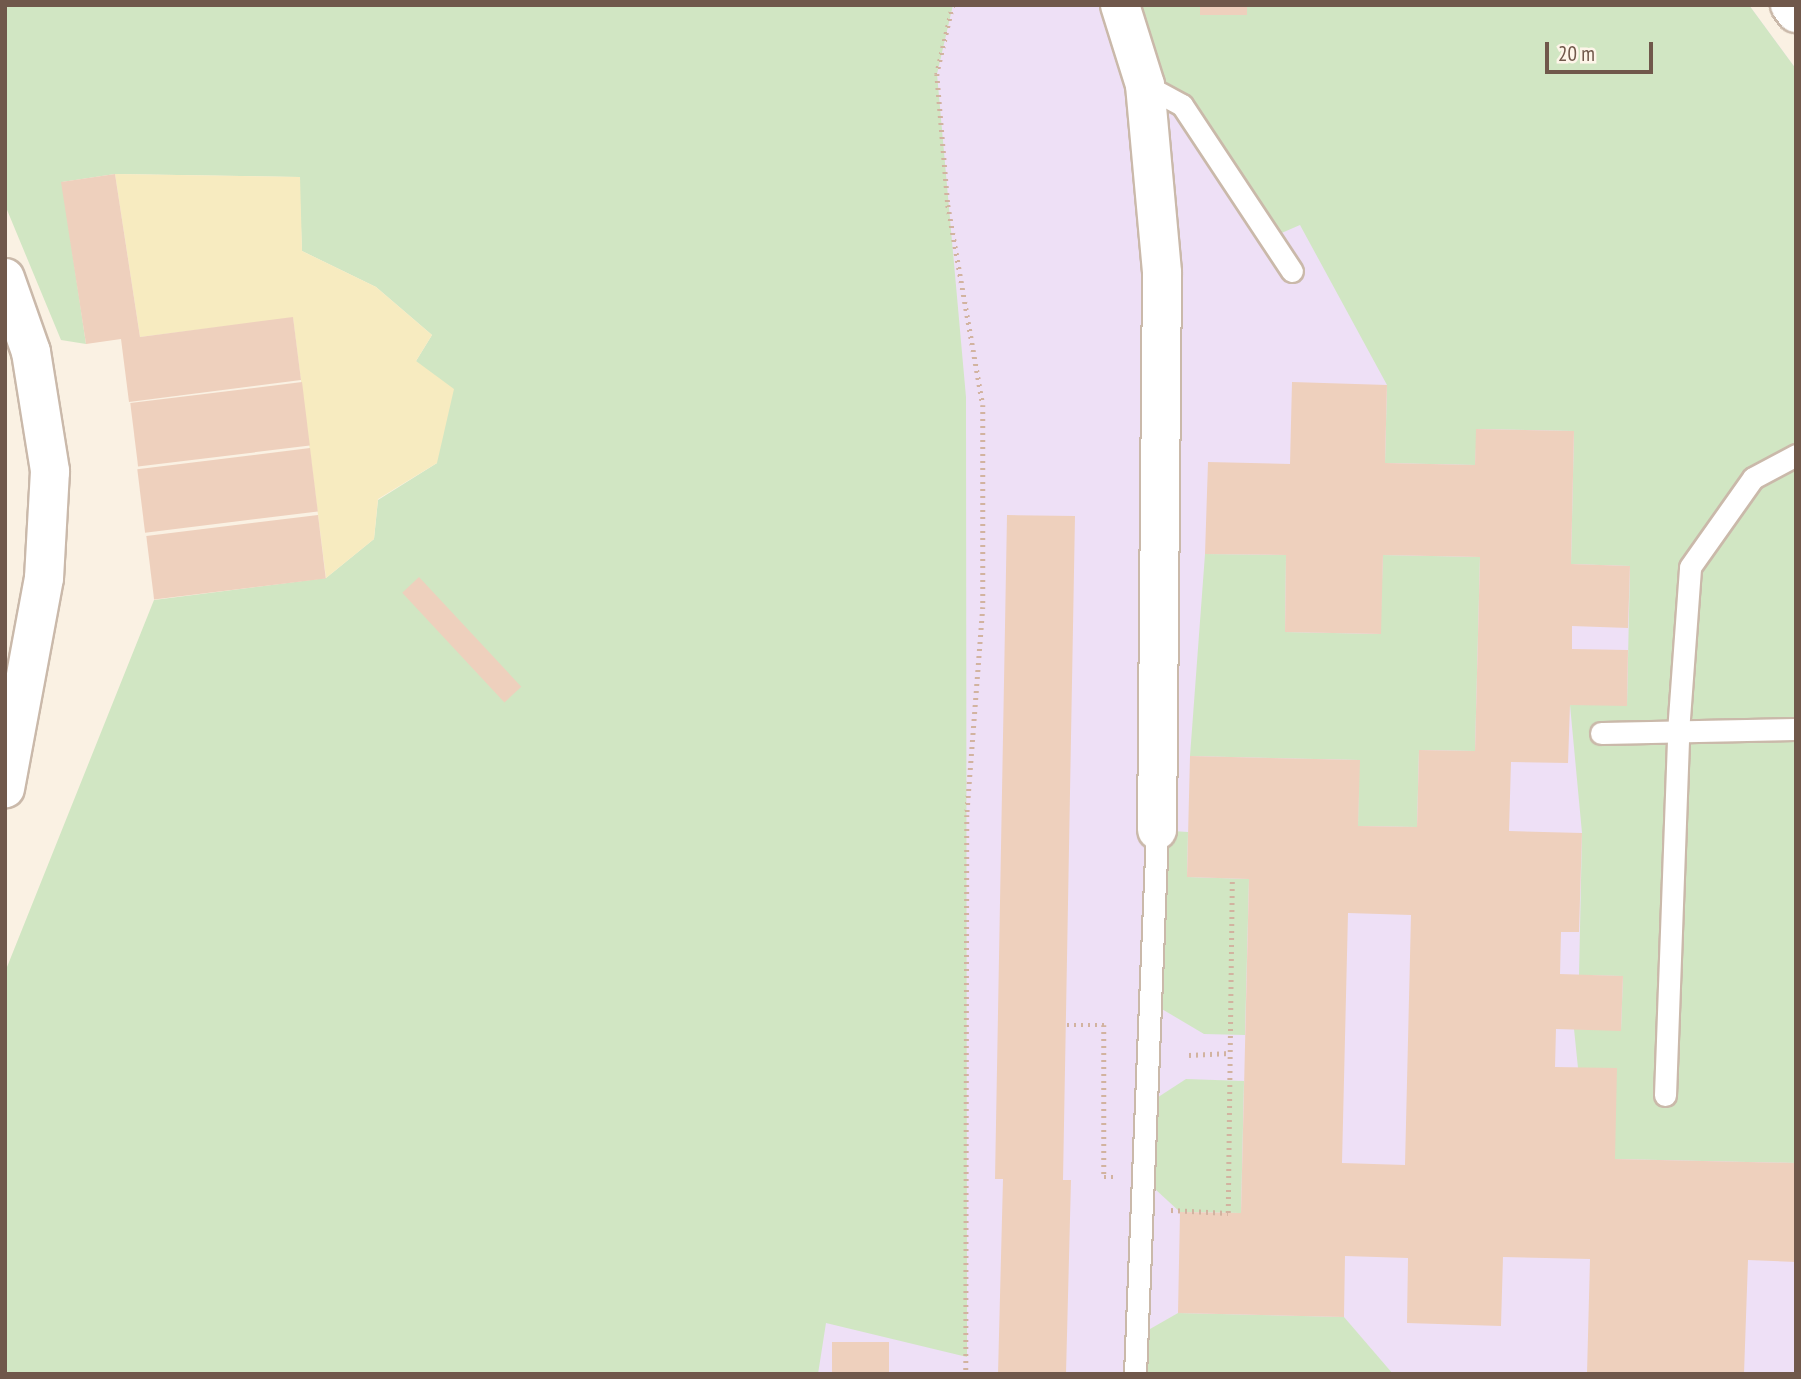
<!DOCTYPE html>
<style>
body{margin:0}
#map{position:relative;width:1801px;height:1379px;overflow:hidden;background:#faf1e3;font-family:"PT Sans Narrow",sans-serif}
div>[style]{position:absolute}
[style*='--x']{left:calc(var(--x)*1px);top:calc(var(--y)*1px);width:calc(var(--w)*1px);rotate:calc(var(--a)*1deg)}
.education>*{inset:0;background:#eee0f6}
.green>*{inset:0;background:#d1e6c3}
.sand>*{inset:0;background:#f7ebc0}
.building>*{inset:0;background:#eed0bd;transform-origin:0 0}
.path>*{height:4.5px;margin-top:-2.25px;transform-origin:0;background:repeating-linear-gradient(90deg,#d2b3a0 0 2px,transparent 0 7px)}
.roads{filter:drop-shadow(2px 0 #cab9aa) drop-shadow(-2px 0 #cab9aa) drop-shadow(0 2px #cab9aa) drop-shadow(0 -2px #cab9aa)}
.lane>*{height:21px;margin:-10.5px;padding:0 10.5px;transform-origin:10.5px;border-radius:10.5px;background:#fff}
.street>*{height:38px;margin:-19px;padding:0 19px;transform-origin:19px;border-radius:19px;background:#fff}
span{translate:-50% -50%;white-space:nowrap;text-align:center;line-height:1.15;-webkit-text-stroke:7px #fef5e9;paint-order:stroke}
.frame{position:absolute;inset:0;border:7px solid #70584b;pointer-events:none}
.scale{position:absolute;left:1545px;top:42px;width:108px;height:32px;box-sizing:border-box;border:4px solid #70584b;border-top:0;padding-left:9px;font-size:21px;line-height:24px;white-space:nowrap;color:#70584b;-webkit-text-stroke:5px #fef5e9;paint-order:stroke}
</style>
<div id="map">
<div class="education">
<i style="clip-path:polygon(612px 5px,1749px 5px,1796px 69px,1796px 1374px,782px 1374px)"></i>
</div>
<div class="green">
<i style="clip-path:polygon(5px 5px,953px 5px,937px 74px,966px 397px,967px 1357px,826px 1323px,818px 1374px,5px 1374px,5px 972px,154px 600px,326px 578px,374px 539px,378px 500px,437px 463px,416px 361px,432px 335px,376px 287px,302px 251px,299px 177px,115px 174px,62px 182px,86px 344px,61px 340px,5px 205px)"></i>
<i style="clip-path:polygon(1120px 5px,1749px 5px,1796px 69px,1796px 1163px,1615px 1159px,1578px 1068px,1574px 1029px,1621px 1030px,1623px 976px,1579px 975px,1582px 833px,1570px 705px,1627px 705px,1630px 566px,1571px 564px,1574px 431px,1477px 429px,1475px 465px,1385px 463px,1387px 385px,1300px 225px,1270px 238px,1182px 105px,1145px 85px)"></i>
<i style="clip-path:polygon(1205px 554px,1286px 555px,1285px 632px,1380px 634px,1383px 555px,1480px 557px,1475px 751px,1419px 750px,1417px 827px,1358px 826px,1359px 760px,1190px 756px)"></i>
<i style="clip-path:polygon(1157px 830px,1188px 832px,1187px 877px,1249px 879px,1245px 1035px,1204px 1034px,1150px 1002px)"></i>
<i style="clip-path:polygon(1186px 1079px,1244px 1081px,1241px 1213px,1180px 1212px,1143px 1178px,1146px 1105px)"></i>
<i style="clip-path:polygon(1178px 1313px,1344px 1317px,1393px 1374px,1135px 1374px,1136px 1337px)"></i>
</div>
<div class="sand">
<i style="clip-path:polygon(115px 174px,300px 177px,302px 251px,376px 287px,432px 335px,416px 361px,454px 389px,437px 463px,378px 499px,374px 539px,326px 578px,293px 318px,140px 337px)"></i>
</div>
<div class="building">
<i style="left:1200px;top:5px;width:47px;height:10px"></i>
<i style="clip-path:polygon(115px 174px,140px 337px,293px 317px,301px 380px,129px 402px,121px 339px,86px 344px,61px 182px)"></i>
<i style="left:302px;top:382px;width:64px;height:173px;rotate:83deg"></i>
<i style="clip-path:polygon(evenodd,1292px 382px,1387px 385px,1385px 463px,1475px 465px,1476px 429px,1574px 431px,1571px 564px,1630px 566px,1628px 628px,1572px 626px,1572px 649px,1628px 650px,1627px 706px,1570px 705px,1568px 763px,1511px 762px,1509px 831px,1582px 833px,1579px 932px,1561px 932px,1560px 974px,1623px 976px,1621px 1031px,1556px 1029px,1555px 1067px,1617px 1068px,1615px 1159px,1796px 1163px,1796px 1262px,1748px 1260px,1744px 1374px,1587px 1374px,1590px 1259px,1503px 1257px,1501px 1326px,1407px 1323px,1408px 1258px,1345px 1256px,1344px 1317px,1178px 1313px,1180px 1212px,1241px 1213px,1249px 879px,1187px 877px,1190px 756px,1360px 760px,1358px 826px,1417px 827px,1419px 750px,1475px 751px,1480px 557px,1383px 555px,1381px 634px,1285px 632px,1286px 555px,1205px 554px,1208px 462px,1290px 464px,1292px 382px,1348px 913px,1411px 915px,1405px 1165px,1342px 1163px,1348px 913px)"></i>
<i style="left:310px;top:448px;width:64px;height:174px;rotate:83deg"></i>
<i style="left:318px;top:515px;width:64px;height:173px;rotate:83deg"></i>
<i style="clip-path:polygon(1007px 515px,1075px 516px,1063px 1180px,1071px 1180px,1066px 1374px,998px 1374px,1003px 1179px,995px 1179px)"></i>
<i style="left:419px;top:577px;width:150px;height:23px;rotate:47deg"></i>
<i style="left:832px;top:1342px;width:57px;height:32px"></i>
</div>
<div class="path">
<i style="--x:953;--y:5;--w:71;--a:103.1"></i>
<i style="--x:937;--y:74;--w:131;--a:85.2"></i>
<i style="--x:948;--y:205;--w:203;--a:80.1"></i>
<i style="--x:983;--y:405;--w:202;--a:90"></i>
<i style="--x:983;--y:607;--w:209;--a:94.4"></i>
<i style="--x:967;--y:815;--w:559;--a:90.1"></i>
<i style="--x:1067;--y:1025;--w:37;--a:0"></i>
<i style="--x:1104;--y:1025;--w:152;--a:90"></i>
<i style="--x:1104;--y:1177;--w:10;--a:0"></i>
<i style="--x:1189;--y:1055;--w:41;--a:-2.8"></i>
<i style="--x:1171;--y:1210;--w:57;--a:3"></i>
<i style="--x:1228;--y:1213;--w:335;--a:-89.3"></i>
</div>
<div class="roads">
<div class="lane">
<i style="--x:1145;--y:85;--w:42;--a:28.4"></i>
<i style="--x:1182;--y:105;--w:199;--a:56.5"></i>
<i style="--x:1601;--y:733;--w:195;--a:-1.2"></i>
<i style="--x:1665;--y:1095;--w:363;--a:-87.9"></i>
<i style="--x:1678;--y:732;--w:165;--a:-85.8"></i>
<i style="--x:1690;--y:567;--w:109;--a:-54.7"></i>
<i style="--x:1753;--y:478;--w:49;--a:-28.1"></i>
<i style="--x:1135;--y:1374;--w:544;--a:-87.68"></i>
</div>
<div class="street">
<i style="--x:1120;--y:5;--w:84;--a:72.6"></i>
<i style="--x:1145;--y:85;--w:189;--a:84.8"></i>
<i style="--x:1162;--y:273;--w:557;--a:90.51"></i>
<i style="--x:1790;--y:5;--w:10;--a:53"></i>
<i style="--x:5;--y:278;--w:78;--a:70.6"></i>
<i style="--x:31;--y:352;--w:121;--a:80.9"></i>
<i style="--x:50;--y:471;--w:107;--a:93.2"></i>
<i style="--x:44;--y:578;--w:214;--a:100.5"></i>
</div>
</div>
<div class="frame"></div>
<div class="scale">20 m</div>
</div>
